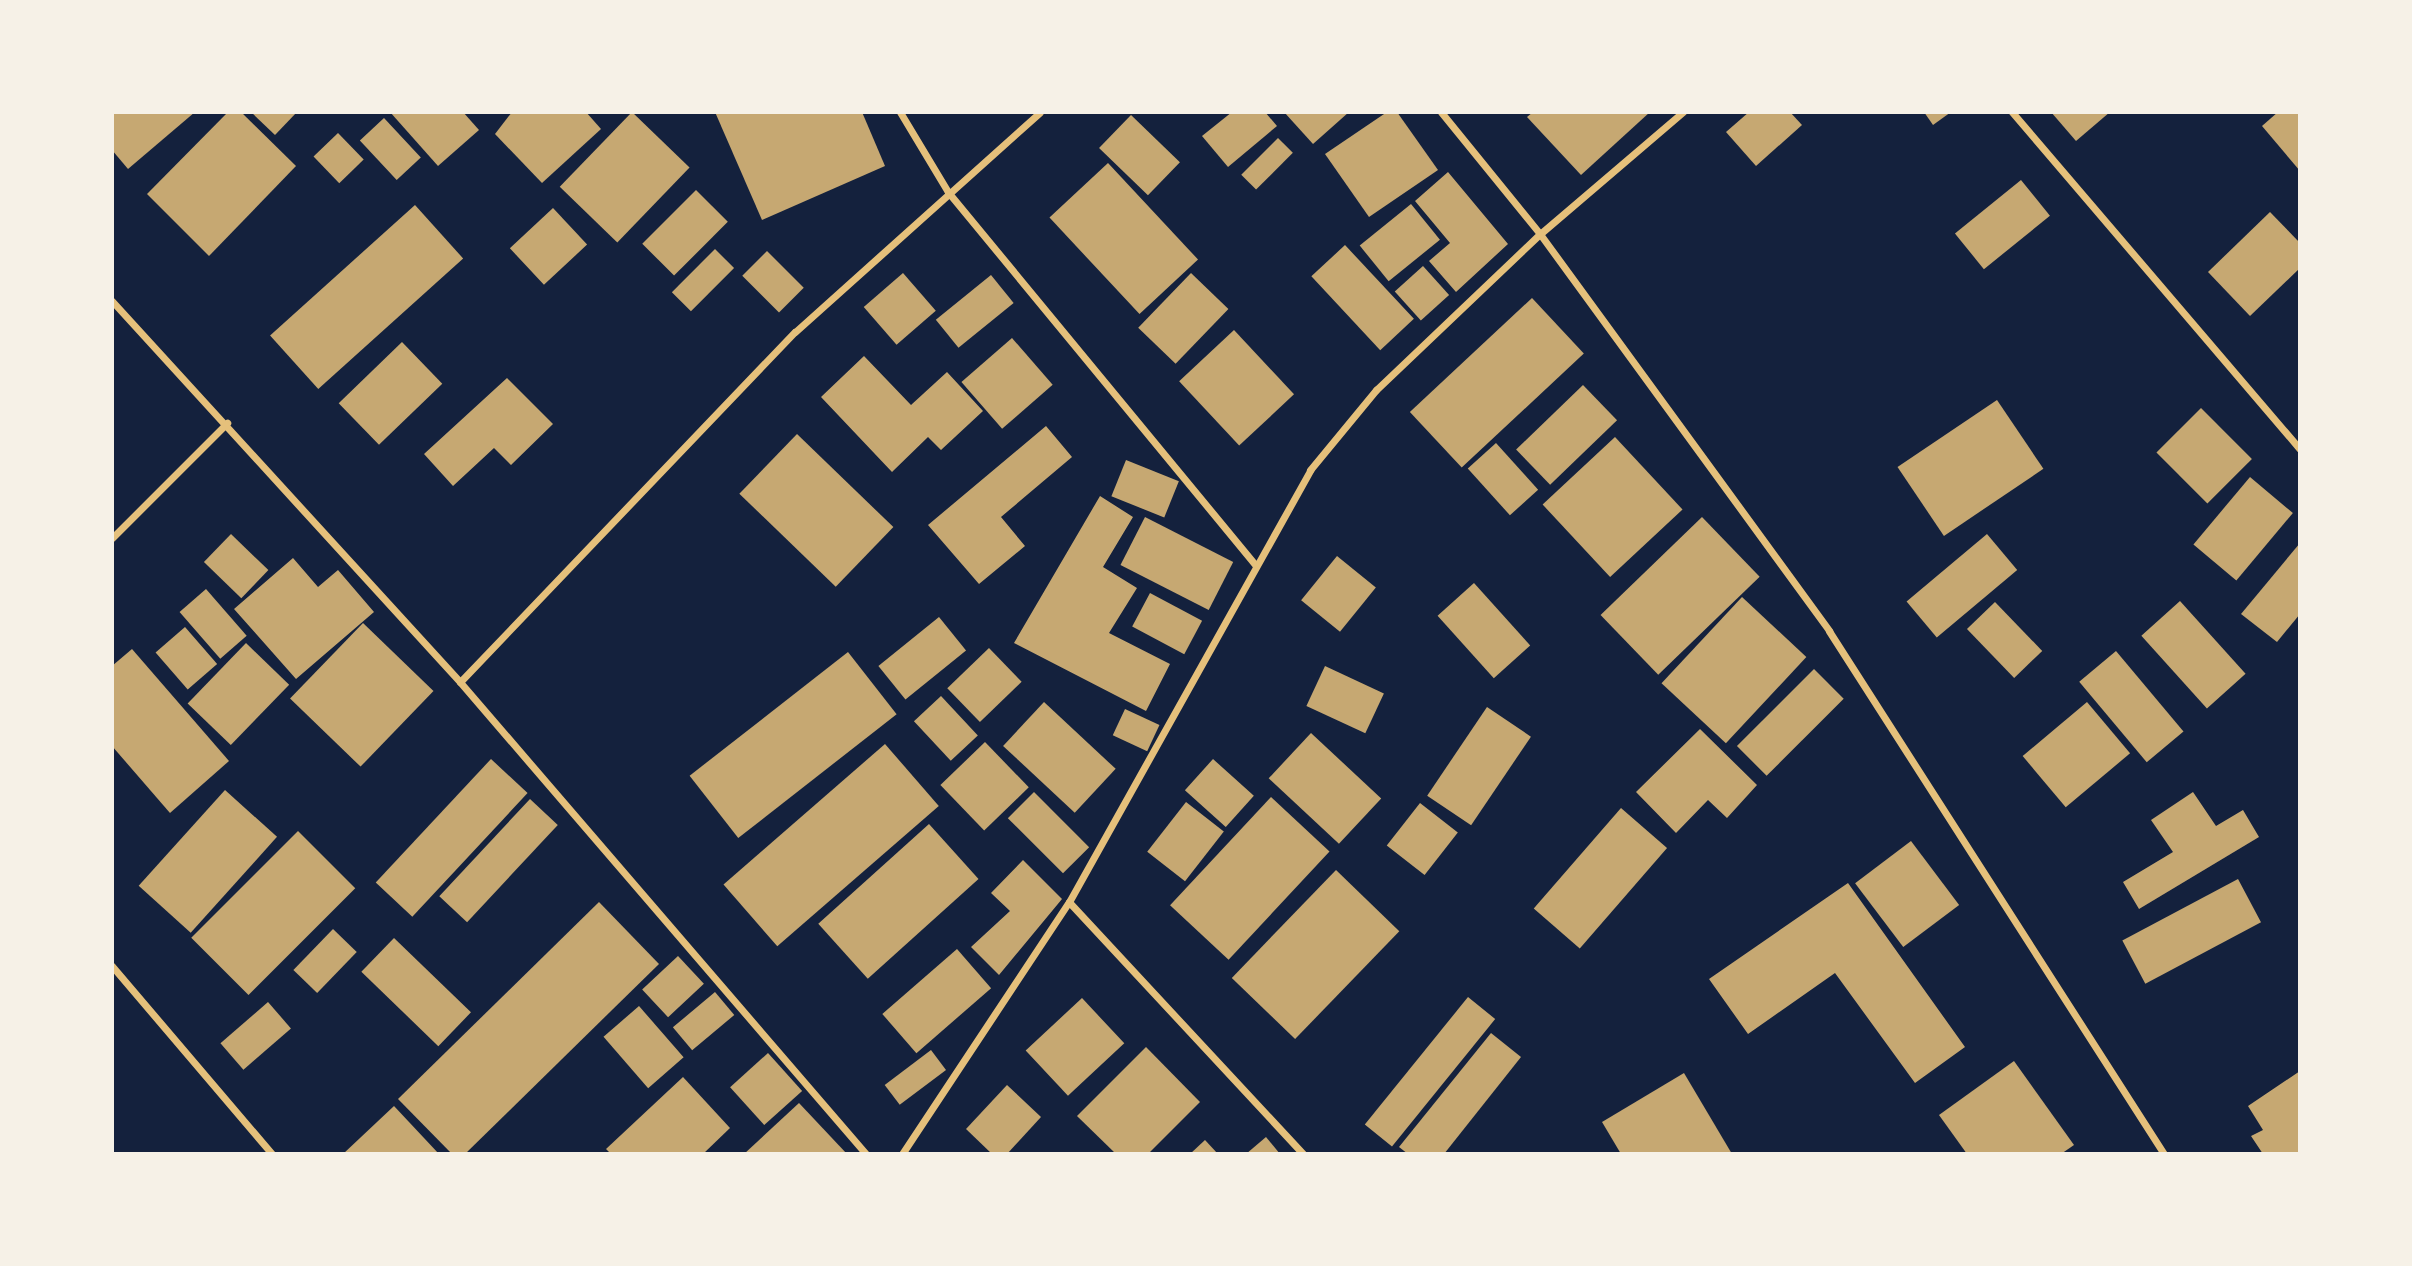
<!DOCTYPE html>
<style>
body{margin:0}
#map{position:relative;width:2412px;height:1266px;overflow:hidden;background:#14213d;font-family:Poppins,sans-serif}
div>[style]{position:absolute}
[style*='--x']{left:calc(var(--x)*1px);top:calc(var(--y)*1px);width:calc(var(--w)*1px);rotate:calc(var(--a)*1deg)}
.building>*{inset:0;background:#c6a872;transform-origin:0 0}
.minor>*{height:7px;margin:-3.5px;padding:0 3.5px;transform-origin:3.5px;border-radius:3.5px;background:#e5c07b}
span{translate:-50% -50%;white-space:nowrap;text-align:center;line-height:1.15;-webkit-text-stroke:7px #f6f1e7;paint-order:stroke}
.frame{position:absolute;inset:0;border:114px solid #f6f1e7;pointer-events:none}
</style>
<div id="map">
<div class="building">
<i style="clip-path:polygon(112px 112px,195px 112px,128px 169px,112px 150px)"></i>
<i style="clip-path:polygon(228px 112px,241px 112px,296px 166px,209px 256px,147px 194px)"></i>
<i style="clip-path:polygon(251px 112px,297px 112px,275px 135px)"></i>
<i style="clip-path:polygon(390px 112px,463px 112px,479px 130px,438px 166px)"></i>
<i style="clip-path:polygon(512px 112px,586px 112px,601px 129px,542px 183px,495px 134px)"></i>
<i style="left:632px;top:112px;width:80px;height:104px;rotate:44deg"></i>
<i style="clip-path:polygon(715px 112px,862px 112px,885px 166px,762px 220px)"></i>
<i style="clip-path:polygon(1232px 112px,1265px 112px,1277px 126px,1228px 167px,1202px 136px)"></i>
<i style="clip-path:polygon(1284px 112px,1349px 112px,1313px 144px)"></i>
<i style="clip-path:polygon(1387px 112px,1397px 112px,1438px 170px,1369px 217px,1325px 154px)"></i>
<i style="clip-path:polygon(1533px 112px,1650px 112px,1581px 175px,1527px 117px)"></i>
<i style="clip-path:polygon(1749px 112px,1790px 112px,1802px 125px,1756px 166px,1726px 132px)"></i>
<i style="clip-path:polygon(1924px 112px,1951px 112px,1933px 125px)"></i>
<i style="clip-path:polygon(2051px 112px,2110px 112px,2076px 141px)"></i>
<i style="clip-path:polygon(2278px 112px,2300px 112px,2300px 171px,2262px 126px)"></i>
<i style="left:1131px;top:115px;width:68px;height:46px;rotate:44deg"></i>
<i style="left:384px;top:118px;width:54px;height:33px;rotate:47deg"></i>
<i style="left:338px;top:133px;width:37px;height:34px;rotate:46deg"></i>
<i style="left:1278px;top:138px;width:21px;height:52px;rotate:45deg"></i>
<i style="left:1108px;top:163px;width:132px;height:80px;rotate:47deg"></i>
<i style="clip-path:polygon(1448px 172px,1508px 244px,1456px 292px,1429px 261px,1450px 243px,1415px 201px)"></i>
<i style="left:2021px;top:180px;width:46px;height:85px;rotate:51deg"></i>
<i style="left:696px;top:190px;width:45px;height:76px;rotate:45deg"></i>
<i style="left:1411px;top:204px;width:46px;height:66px;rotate:51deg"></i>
<i style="left:415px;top:205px;width:72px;height:195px;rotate:48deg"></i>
<i style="left:553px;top:208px;width:50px;height:59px;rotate:47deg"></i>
<i style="clip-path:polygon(2270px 212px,2300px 243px,2300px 268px,2250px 316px,2208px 272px)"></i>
<i style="left:1345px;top:245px;width:101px;height:46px;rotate:47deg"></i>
<i style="left:715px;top:249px;width:27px;height:61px;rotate:45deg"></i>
<i style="left:767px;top:251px;width:52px;height:35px;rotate:45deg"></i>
<i style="left:1423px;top:266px;width:39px;height:38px;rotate:48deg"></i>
<i style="left:903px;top:273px;width:50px;height:52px;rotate:49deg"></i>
<i style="left:1191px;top:273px;width:52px;height:76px;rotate:44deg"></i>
<i style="left:991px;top:275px;width:36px;height:71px;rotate:51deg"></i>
<i style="left:1532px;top:298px;width:76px;height:167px;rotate:47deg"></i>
<i style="left:1234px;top:330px;width:88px;height:75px;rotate:47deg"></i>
<i style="left:1012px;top:338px;width:62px;height:67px;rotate:49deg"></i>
<i style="left:402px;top:342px;width:58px;height:88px;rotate:46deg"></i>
<i style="clip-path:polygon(864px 356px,911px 405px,947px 372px,983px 411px,941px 450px,928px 437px,892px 472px,821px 397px)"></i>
<i style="clip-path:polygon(507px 378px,553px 424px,511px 465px,494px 448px,453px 486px,424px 454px)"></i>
<i style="left:1583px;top:385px;width:49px;height:93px;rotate:46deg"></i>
<i style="left:1997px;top:400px;width:83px;height:120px;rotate:56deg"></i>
<i style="left:2201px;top:408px;width:72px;height:63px;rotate:45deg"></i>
<i style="clip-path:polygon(1046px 426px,1072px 457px,1001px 517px,1025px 546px,979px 584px,928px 525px)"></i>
<i style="left:797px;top:434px;width:134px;height:83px;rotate:44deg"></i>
<i style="left:1615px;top:437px;width:99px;height:99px;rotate:47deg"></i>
<i style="left:1496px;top:443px;width:63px;height:38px;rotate:48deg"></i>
<i style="left:1126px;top:460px;width:57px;height:39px;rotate:22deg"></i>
<i style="left:2250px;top:477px;width:56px;height:88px;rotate:40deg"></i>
<i style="clip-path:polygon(1100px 496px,1133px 517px,1103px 567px,1137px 588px,1109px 633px,1170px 664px,1146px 711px,1014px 643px)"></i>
<i style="left:1145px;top:517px;width:99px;height:54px;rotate:27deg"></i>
<i style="left:1702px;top:517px;width:83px;height:141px;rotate:46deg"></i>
<i style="left:231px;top:534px;width:52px;height:39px;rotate:44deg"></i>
<i style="left:1987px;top:534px;width:47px;height:105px;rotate:50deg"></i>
<i style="clip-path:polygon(2300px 543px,2300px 614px,2277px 642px,2241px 614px)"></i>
<i style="left:1337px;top:556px;width:50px;height:57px;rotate:39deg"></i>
<i style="clip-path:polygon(293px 558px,318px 587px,338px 570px,374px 612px,296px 679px,234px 609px)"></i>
<i style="left:1474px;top:583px;width:84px;height:49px;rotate:48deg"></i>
<i style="left:206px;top:589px;width:62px;height:35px;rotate:49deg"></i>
<i style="left:1150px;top:593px;width:59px;height:38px;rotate:28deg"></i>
<i style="left:1742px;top:597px;width:88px;height:118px;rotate:43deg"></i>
<i style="left:2180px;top:601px;width:98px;height:52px;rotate:48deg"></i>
<i style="left:1995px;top:602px;width:68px;height:39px;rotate:46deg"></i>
<i style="left:939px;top:617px;width:43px;height:78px;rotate:51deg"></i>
<i style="left:363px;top:623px;width:98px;height:105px;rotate:44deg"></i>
<i style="left:185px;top:627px;width:49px;height:39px;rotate:49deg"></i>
<i style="left:246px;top:643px;width:60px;height:84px;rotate:44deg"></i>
<i style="left:989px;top:648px;width:47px;height:58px;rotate:46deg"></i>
<i style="clip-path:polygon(132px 649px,229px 761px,170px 813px,112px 746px,112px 666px)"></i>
<i style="left:2116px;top:651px;width:105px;height:48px;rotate:50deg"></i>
<i style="left:848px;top:652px;width:79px;height:201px;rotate:52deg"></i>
<i style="left:1325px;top:666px;width:65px;height:44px;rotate:25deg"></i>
<i style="left:1814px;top:669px;width:42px;height:109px;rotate:45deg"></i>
<i style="left:941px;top:696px;width:54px;height:37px;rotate:47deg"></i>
<i style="left:1044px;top:702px;width:98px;height:60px;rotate:43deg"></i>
<i style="left:2087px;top:702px;width:67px;height:84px;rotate:50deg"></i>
<i style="left:1487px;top:707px;width:53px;height:107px;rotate:34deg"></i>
<i style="left:1125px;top:709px;width:38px;height:29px;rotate:25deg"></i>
<i style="clip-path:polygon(1700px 729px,1757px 785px,1727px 818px,1708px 800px,1676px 833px,1636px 792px)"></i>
<i style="left:1311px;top:733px;width:96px;height:62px;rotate:43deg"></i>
<i style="left:985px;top:742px;width:63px;height:62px;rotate:46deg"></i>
<i style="left:885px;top:744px;width:82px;height:214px;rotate:49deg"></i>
<i style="left:491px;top:759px;width:50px;height:169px;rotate:43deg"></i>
<i style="left:1213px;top:759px;width:55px;height:42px;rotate:42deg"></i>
<i style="left:225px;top:790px;width:70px;height:129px;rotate:42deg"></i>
<i style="left:1034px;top:792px;width:78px;height:37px;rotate:45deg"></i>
<i style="clip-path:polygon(2193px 792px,2216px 826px,2243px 810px,2259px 837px,2139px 909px,2123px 882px,2173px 852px,2151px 820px)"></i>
<i style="left:1271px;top:797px;width:80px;height:148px;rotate:43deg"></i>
<i style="left:530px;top:799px;width:38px;height:133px;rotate:43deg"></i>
<i style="left:1186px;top:802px;width:48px;height:63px;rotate:38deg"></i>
<i style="left:1420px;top:803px;width:48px;height:54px;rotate:38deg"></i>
<i style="left:1621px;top:808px;width:61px;height:133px;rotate:41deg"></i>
<i style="left:929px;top:824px;width:74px;height:149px;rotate:48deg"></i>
<i style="left:298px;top:831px;width:81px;height:151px;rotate:45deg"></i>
<i style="left:1911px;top:841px;width:80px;height:70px;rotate:53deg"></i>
<i style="clip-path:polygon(1023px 860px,1062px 899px,999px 975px,971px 947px,1010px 911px,991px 893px)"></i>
<i style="left:1336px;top:870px;width:88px;height:150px;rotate:44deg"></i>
<i style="left:2238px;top:879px;width:49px;height:131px;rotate:62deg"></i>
<i style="clip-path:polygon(1848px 883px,1965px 1047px,1915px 1083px,1835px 973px,1748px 1034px,1709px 979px)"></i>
<i style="clip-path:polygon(599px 902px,659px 964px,465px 1154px,452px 1154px,398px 1099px)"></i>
<i style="left:333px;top:929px;width:33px;height:57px;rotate:44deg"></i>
<i style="left:394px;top:938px;width:107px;height:47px;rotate:44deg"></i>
<i style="left:957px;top:949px;width:52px;height:99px;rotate:49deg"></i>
<i style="left:678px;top:956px;width:38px;height:49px;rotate:47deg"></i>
<i style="left:715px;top:992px;width:30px;height:55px;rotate:50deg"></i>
<i style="left:1468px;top:997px;width:35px;height:164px;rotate:39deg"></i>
<i style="left:1082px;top:998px;width:62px;height:77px;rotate:47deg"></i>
<i style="left:268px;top:1002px;width:35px;height:63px;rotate:49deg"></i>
<i style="left:639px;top:1006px;width:68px;height:47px;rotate:49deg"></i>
<i style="clip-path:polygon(1491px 1033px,1521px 1057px,1444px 1154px,1408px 1154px,1399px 1147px)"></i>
<i style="clip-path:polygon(1146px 1047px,1200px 1102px,1148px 1154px,1116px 1154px,1077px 1116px)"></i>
<i style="left:931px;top:1050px;width:25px;height:58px;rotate:53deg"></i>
<i style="left:768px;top:1053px;width:51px;height:51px;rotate:48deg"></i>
<i style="clip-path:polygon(2014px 1061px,2074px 1145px,2061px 1154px,1967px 1154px,1939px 1115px)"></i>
<i style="clip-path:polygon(2300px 1071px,2300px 1154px,2263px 1154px,2251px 1136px,2263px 1130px,2248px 1106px)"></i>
<i style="clip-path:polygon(1684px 1073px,1732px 1154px,1621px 1154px,1602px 1122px)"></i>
<i style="clip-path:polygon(683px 1077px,730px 1128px,703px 1154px,611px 1154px,606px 1149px)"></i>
<i style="clip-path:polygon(1007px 1085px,1041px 1117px,1007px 1154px,992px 1154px,966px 1129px)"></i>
<i style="clip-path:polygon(799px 1103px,847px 1154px,744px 1154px)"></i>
<i style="clip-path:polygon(394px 1106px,439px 1154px,343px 1154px)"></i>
<i style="clip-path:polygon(1266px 1137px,1280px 1154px,1246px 1154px)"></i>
<i style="clip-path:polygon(1205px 1140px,1218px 1154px,1190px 1154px)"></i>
</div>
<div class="minor">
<i style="--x:900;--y:112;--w:93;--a:59"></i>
<i style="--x:948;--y:192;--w:484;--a:50.5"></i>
<i style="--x:1441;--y:112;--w:157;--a:50.9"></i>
<i style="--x:1540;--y:234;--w:491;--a:53.9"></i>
<i style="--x:1829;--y:631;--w:621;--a:57.36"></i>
<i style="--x:2012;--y:112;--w:443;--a:49.5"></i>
<i style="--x:112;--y:301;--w:516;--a:47.59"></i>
<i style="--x:460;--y:682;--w:623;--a:49.3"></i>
<i style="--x:112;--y:538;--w:163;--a:-45"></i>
<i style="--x:460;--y:682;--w:484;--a:-46.3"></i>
<i style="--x:795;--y:332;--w:329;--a:-41.9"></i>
<i style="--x:1069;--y:902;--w:344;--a:47.1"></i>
<i style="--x:112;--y:966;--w:247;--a:49.6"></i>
<i style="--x:902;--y:1154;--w:302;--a:-56.5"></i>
<i style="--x:1069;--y:902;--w:495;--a:-60.8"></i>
<i style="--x:1310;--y:470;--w:104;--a:-50.5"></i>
<i style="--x:1376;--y:390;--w:226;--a:-43.6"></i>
<i style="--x:1540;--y:234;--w:188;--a:-40.5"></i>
</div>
<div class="frame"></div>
</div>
